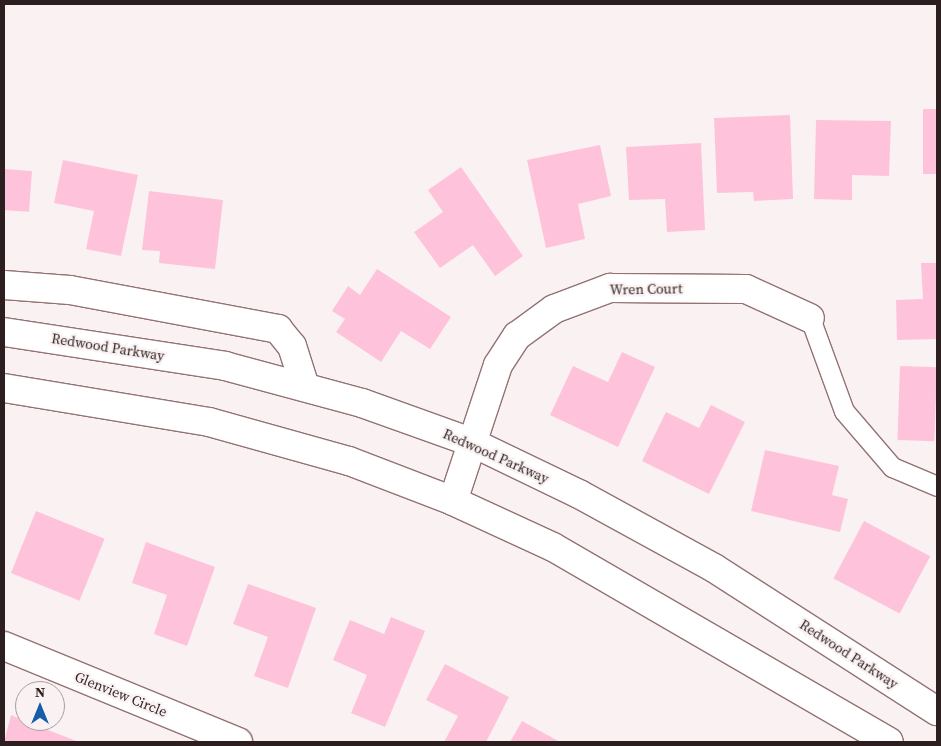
<!DOCTYPE html>
<style>
body{margin:0}
#map{position:relative;width:941px;height:746px;overflow:hidden;background:#faf2f2;font-family:"Source Serif 4",serif}
div>[style]{position:absolute}
[style*='--x']{left:calc(var(--x)*1px);top:calc(var(--y)*1px);width:calc(var(--w)*1px);rotate:calc(var(--a)*1deg)}
.building>*{inset:0;background:#fec3da;transform-origin:0 0}
.roads{filter:drop-shadow(1px 0 #947272) drop-shadow(-1px 0 #947272) drop-shadow(0 1px #947272) drop-shadow(0 -1px #947272)}
.lane>*{height:19px;margin:-9.5px;padding:0 9.5px;transform-origin:9.5px;border-radius:9.5px;background:#fff}
.street>*{height:28px;margin:-14px;padding:0 14px;transform-origin:14px;border-radius:14px;background:#fff}
.secondary>*{height:28px;margin:-14px;padding:0 14px;transform-origin:14px;border-radius:14px;background:#fff}
span{translate:-50% -50%;white-space:nowrap;text-align:center;line-height:1.15;-webkit-text-stroke:4.5px #faf2f2;paint-order:stroke}
.street-label{font-size:14px;color:#2d1f1f}
.frame{position:absolute;inset:0;border:5px solid #2d1f1f;pointer-events:none}
.north{position:absolute;left:15px;top:681px;width:50px;height:50px;box-sizing:border-box;background:#faf2f2;border:1px solid #a89e9e;border-radius:50%;rotate:0deg;font-size:14px;font-weight:700;line-height:20px;text-align:center;color:#2d1f1f}
.north::after{content:'';display:block;margin:auto;width:18px;height:22px;background:#175bab;clip-path:polygon(50% 0,100% 100%,50% 72%,0 100%)}
</style>
<div id="map">
<div class="building">
<i style="left:923px;top:109px;width:14px;height:65px"></i>
<i style="clip-path:polygon(790px 115px,793px 199px,754px 201px,753px 192px,717px 193px,714px 118px)"></i>
<i style="clip-path:polygon(816px 120px,891px 121px,889px 176px,852px 175px,852px 200px,814px 199px)"></i>
<i style="clip-path:polygon(701px 143px,705px 230px,667px 232px,665px 199px,629px 200px,626px 147px)"></i>
<i style="clip-path:polygon(600px 145px,611px 196px,578px 204px,585px 239px,546px 248px,527px 160px)"></i>
<i style="clip-path:polygon(63px 160px,138px 175px,121px 256px,86px 249px,94px 211px,54px 203px)"></i>
<i style="clip-path:polygon(461px 167px,523px 256px,495px 276px,473px 245px,440px 268px,414px 232px,443px 212px,428px 190px)"></i>
<i style="left:4px;top:169px;width:28px;height:41px;rotate:4deg"></i>
<i style="clip-path:polygon(149px 191px,223px 200px,215px 269px,159px 263px,160px 251px,142px 250px)"></i>
<i style="clip-path:polygon(921px 263px,937px 263px,937px 339px,897px 340px,896px 300px,923px 299px)"></i>
<i style="clip-path:polygon(377px 269px,451px 317px,430px 349px,401px 331px,381px 362px,336px 332px,345px 319px,332px 311px,348px 286px,360px 295px)"></i>
<i style="clip-path:polygon(622px 352px,655px 367px,618px 447px,550px 415px,573px 366px,608px 382px)"></i>
<i style="left:900px;top:366px;width:37px;height:74px;rotate:2deg"></i>
<i style="clip-path:polygon(711px 405px,745px 422px,709px 494px,642px 461px,666px 412px,699px 428px)"></i>
<i style="clip-path:polygon(765px 450px,839px 466px,832px 495px,848px 499px,840px 532px,751px 511px)"></i>
<i style="left:36px;top:511px;width:74px;height:67px;rotate:22deg"></i>
<i style="left:864px;top:521px;width:75px;height:65px;rotate:28deg"></i>
<i style="clip-path:polygon(146px 542px,215px 567px,187px 646px,154px 634px,167px 595px,132px 583px)"></i>
<i style="clip-path:polygon(248px 584px,316px 608px,288px 688px,254px 676px,268px 637px,233px 624px)"></i>
<i style="clip-path:polygon(391px 617px,425px 631px,385px 727px,351px 713px,367px 675px,333px 660px,350px 620px,384px 634px)"></i>
<i style="clip-path:polygon(445px 664px,509px 697px,486px 742px,444px 742px,458px 716px,426px 700px)"></i>
<i style="clip-path:polygon(11px 715px,25px 721px,79px 742px,4px 742px)"></i>
<i style="clip-path:polygon(522px 721px,560px 742px,510px 742px)"></i>
</div>
<div class="roads">
<div class="lane">
<i style="--x:810;--y:318;--w:99;--a:69.9"></i>
<i style="--x:844;--y:411;--w:74;--a:49.4"></i>
<i style="--x:892;--y:467;--w:49;--a:22.9"></i>
</div>
<div class="street">
<i style="--x:4;--y:285;--w:66;--a:4.3"></i>
<i style="--x:70;--y:290;--w:212;--a:10.6"></i>
<i style="--x:278;--y:329;--w:22;--a:51"></i>
<i style="--x:292;--y:346;--w:43;--a:72.4"></i>
<i style="--x:453;--y:501;--w:143;--a:-71.7"></i>
<i style="--x:498;--y:365;--w:35;--a:-57"></i>
<i style="--x:517;--y:336;--w:46;--a:-36.1"></i>
<i style="--x:554;--y:309;--w:60;--a:-20.6"></i>
<i style="--x:610;--y:288;--w:136;--a:0.4"></i>
<i style="--x:746;--y:289;--w:70;--a:24.4"></i>
<i style="--x:4;--y:646;--w:253;--a:22.3"></i>
</div>
<div class="secondary">
<i style="--x:4;--y:332;--w:224;--a:8.7"></i>
<i style="--x:225;--y:366;--w:142;--a:15.1"></i>
<i style="--x:362;--y:403;--w:116;--a:19.7"></i>
<i style="--x:471;--y:442;--w:120;--a:25.7"></i>
<i style="--x:579;--y:494;--w:154;--a:28.7"></i>
<i style="--x:714;--y:568;--w:265;--a:32.7"></i>
<i style="--x:4;--y:388;--w:208;--a:9.4"></i>
<i style="--x:209;--y:422;--w:145;--a:15.6"></i>
<i style="--x:349;--y:461;--w:111;--a:21"></i>
<i style="--x:453;--y:501;--w:110;--a:24.7"></i>
<i style="--x:553;--y:547;--w:388;--a:30.1"></i>
</div>
</div>
<div class="street-label">
<span style="left:646px;top:289px;rotate:-1deg">Wren Court</span>
<span style="left:108px;top:347px;rotate:9deg">Redwood Parkway</span>
<span style="left:496px;top:456px;rotate:24deg">Redwood Parkway</span>
<span style="left:849px;top:654px;rotate:33deg">Redwood Parkway</span>
<span style="left:121px;top:694px;rotate:22deg">Glenview Circle</span>
</div>
<div class="frame"></div>
<div class="north">N</div>
</div>
